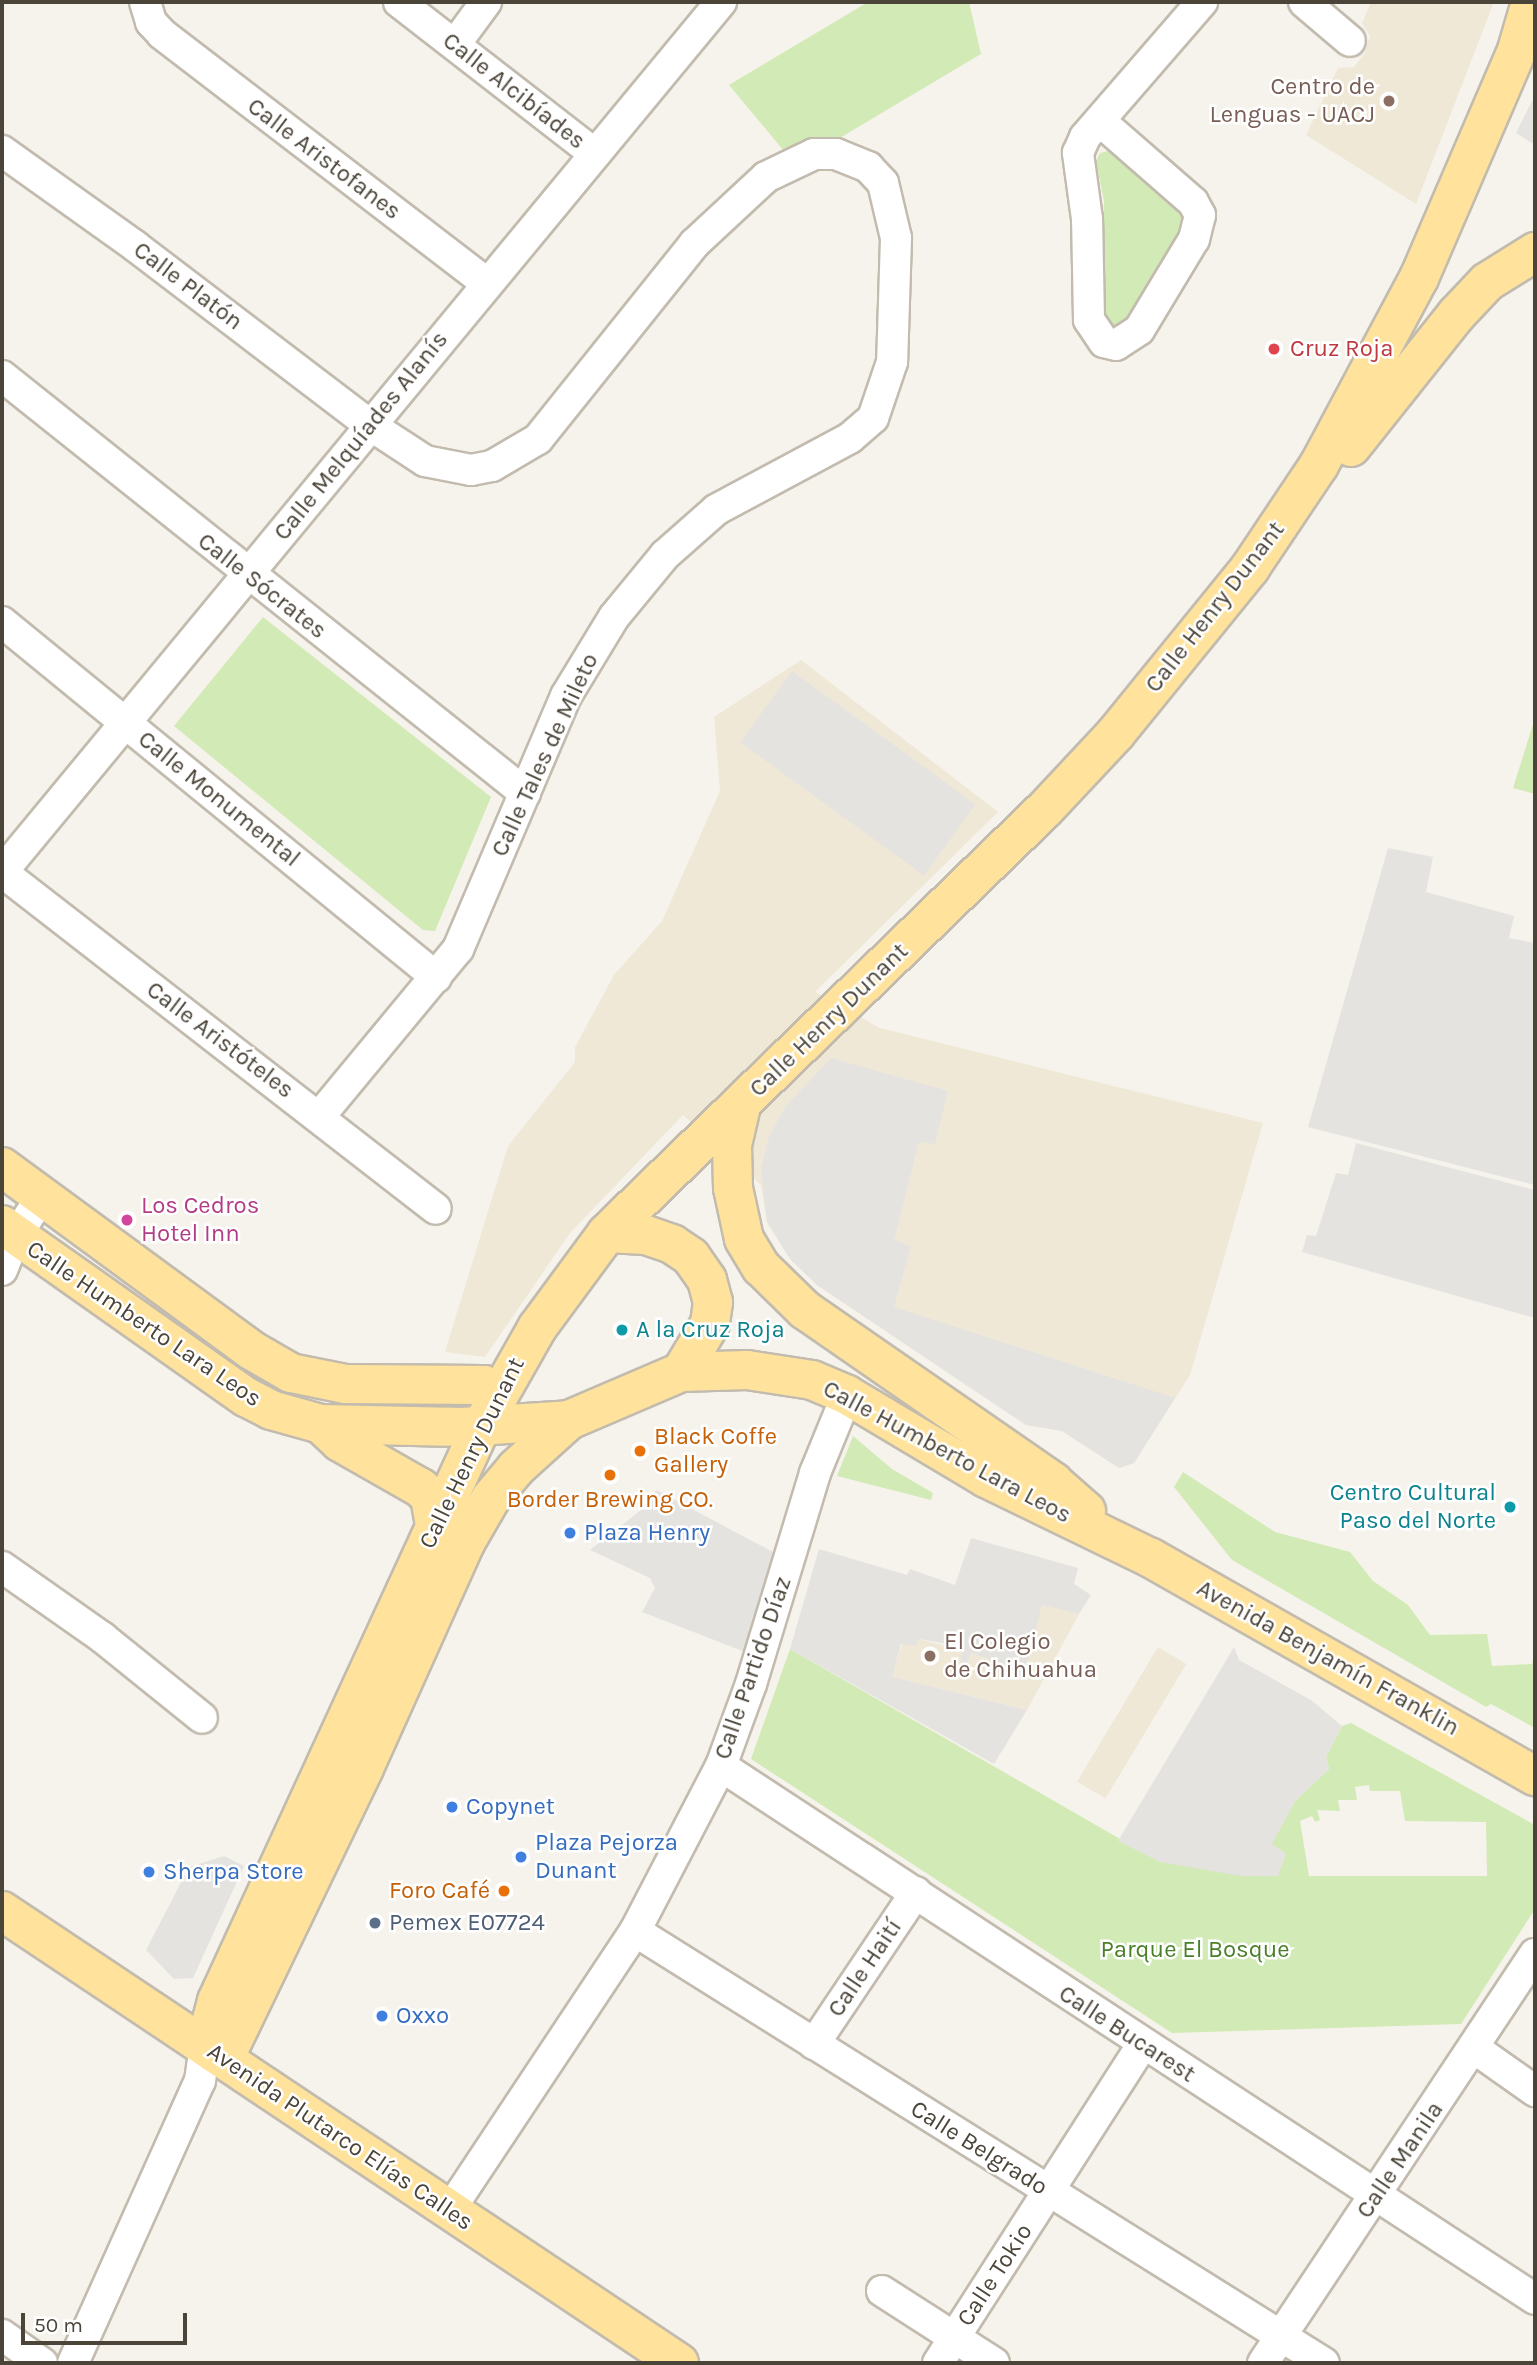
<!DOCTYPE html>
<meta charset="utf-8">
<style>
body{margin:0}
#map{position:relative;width:1537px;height:2365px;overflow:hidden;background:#f6f3ec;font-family:Karla,sans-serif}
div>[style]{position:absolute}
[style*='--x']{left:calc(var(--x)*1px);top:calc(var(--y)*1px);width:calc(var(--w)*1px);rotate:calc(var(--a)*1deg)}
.education>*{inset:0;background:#efe8d6;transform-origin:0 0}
.green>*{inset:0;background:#d2eab5}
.parking>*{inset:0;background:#e5e3e0;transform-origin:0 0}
.roads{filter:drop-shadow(2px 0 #c2bbae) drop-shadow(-2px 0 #c2bbae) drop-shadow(0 2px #c2bbae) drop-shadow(0 -2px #c2bbae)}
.minor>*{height:30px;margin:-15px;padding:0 15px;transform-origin:15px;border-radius:15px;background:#fff}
.major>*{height:38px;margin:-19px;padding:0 19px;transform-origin:19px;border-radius:19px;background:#ffe39c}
.dots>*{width:19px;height:19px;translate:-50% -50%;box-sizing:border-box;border:4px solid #fff;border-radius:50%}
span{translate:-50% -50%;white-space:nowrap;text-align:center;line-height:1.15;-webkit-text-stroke:5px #fff;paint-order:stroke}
.education-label{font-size:24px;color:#785e54}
.right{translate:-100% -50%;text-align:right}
.left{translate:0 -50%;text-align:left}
.street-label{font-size:24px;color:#4b4439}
.health-label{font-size:24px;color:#be3a42}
.hotel-label{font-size:24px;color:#b23c85}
.culture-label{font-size:24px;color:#0d838f}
.food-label{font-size:24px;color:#c56008}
.shop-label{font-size:24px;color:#366cbe}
.service-label{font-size:24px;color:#4e5e75}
.park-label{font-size:24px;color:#4a7f2a}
.frame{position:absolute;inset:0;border:4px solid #4b4439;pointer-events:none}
.scale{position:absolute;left:21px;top:2313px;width:166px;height:32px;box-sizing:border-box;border:4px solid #4b4439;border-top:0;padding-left:9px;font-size:21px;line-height:24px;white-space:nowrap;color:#4b4439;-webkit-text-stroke:5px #fff;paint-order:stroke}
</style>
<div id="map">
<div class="education">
<i style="clip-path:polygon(1371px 2px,1494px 2px,1416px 204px,1306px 135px,1338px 68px,1354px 67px,1365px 53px,1370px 36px,1362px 23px)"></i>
<i style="clip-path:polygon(801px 660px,998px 812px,815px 992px,880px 1028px,1263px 1123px,1190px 1375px,1134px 1463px,1119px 1468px,1062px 1431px,1026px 1425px,817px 1285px,790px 1259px,767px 1222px,761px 1185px,683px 1115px,570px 1233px,485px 1357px,445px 1352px,508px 1146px,575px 1062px,575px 1047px,614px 975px,662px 921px,720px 791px,714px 717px)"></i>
<i style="clip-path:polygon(1042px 1604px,1079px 1614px,1027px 1710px,891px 1677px,902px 1644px,919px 1639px,964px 1651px,960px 1660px,971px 1653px,993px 1660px,990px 1671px)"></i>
<i style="left:1158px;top:1647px;width:33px;height:157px;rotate:31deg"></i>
</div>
<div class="green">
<i style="clip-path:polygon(868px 2px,969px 2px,981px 54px,838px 139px,784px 151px,729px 85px)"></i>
<i style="clip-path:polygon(1108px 151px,1182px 212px,1185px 219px,1126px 330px,1116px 332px,1107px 326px,1102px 312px,1104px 201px,1096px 161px,1100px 153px)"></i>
<i style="clip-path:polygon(263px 617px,491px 797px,435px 931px,423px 930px,174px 726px)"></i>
<i style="clip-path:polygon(1535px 718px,1535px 794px,1513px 788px)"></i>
<i style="clip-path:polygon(853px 1436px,892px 1469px,933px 1493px,931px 1500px,837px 1476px)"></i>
<i style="clip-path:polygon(1183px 1472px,1275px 1532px,1350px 1552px,1373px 1581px,1408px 1605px,1430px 1635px,1487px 1634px,1492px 1666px,1532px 1664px,1535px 1648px,1535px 1728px,1491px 1704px,1486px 1707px,1232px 1560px,1174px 1487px)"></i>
<i style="clip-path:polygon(evenodd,790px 1649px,1160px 1862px,1286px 1854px,1271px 1844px,1295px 1801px,1329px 1769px,1326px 1757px,1342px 1726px,1351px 1723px,1535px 1825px,1535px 1909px,1461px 2024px,1172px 2033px,751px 1759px,790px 1649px,1369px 1785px,1370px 1791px,1400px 1791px,1405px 1821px,1486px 1822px,1487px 1876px,1309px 1876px,1300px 1821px,1312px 1816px,1315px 1822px,1320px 1820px,1317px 1810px,1340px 1811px,1338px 1800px,1357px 1800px,1355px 1787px,1369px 1785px)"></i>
</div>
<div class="parking">
<i style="clip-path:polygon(1535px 95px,1535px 145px,1516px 133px)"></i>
<i style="left:792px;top:671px;width:227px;height:88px;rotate:36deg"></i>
<i style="clip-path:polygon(1388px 848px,1433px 857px,1426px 892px,1514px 916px,1509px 938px,1535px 943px,1535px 1185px,1308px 1127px)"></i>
<i style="clip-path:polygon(831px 1058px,948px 1091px,935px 1144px,919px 1142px,894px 1240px,911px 1246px,894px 1307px,1175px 1398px,1134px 1463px,1119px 1468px,1062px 1431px,1026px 1425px,817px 1285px,790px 1259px,767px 1222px,761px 1168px,769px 1137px,785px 1107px)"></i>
<i style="clip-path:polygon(1356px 1143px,1535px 1190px,1535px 1318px,1302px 1252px,1307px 1235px,1316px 1236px,1336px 1173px,1348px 1175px)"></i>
<i style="clip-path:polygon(656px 1490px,775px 1553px,745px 1652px,642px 1612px,655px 1588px,650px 1578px,590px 1550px,650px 1503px)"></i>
<i style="clip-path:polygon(971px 1538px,1078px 1568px,1074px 1584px,1091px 1595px,1079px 1614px,1042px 1605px,1023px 1678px,989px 1671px,992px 1660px,971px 1653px,967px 1663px,960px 1661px,963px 1651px,942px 1643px,919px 1639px,916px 1646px,901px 1644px,892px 1677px,1027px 1710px,994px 1764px,790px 1649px,819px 1549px,907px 1575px,910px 1569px,955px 1585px)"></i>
<i style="clip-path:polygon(1234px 1647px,1239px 1660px,1311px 1700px,1342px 1726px,1326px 1757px,1329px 1769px,1295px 1801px,1272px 1844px,1286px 1854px,1278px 1876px,1241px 1876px,1160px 1862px,1118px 1841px)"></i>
<i style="clip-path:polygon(224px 1856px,244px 1866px,193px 1978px,174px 1979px,146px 1950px,189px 1867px)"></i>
</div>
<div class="roads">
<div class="minor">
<i style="--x:145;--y:2;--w:21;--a:73"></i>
<i style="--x:151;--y:22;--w:16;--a:47"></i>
<i style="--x:162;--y:34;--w:409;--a:37.5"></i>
<i style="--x:399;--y:2;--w:248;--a:37.8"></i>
<i style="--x:1304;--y:2;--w:60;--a:40.3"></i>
<i style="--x:456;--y:43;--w:51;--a:-53.8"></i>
<i style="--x:1100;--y:121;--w:123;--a:41.1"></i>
<i style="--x:1193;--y:202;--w:15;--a:62"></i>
<i style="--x:1200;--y:215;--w:25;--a:104"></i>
<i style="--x:1194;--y:239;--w:106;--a:121.1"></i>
<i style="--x:1139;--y:330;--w:27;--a:147"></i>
<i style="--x:1116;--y:345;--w:12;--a:-166"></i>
<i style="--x:1104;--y:342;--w:27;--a:-124"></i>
<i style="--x:1089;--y:320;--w:101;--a:-91.1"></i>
<i style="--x:1087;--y:219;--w:67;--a:-97.8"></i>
<i style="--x:1078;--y:153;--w:17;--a:-66"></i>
<i style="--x:1085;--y:137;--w:179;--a:-49.1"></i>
<i style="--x:2;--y:151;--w:163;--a:35.5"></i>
<i style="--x:135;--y:246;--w:295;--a:37.3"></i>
<i style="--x:370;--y:425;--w:66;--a:33.2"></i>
<i style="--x:425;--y:461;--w:47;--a:11.1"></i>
<i style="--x:471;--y:470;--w:21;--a:-11"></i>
<i style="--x:492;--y:466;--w:53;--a:-30.4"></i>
<i style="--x:538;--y:439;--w:250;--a:-51.3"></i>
<i style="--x:694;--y:244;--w:98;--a:-42.9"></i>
<i style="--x:766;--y:177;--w:53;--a:-25.6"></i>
<i style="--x:814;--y:154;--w:22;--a:0"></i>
<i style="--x:836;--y:154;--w:35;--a:22"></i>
<i style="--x:868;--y:167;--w:22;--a:47"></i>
<i style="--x:883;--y:183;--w:57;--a:76.7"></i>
<i style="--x:896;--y:238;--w:124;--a:91.8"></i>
<i style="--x:892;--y:362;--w:59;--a:108.7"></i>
<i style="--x:873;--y:418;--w:30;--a:139"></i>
<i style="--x:850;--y:438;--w:152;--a:151.8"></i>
<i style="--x:716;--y:510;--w:68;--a:138.6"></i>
<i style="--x:665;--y:555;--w:80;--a:129.4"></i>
<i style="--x:614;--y:617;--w:92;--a:121.3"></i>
<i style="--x:566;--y:696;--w:275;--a:113.1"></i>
<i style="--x:458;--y:949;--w:217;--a:129.6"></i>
<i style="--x:2;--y:376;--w:669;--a:38.57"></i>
<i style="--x:2;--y:622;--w:561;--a:39.28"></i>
<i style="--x:2;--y:872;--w:1129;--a:-50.43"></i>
<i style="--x:2;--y:872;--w:549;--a:37.83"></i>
<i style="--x:2;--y:1270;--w:37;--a:-68"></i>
<i style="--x:16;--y:1236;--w:48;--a:-57"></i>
<i style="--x:2;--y:1567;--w:123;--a:35.1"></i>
<i style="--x:103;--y:1638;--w:127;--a:38.9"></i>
<i style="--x:721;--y:1766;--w:973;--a:33.22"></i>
<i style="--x:635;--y:1931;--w:813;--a:32.09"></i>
<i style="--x:814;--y:2044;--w:183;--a:-56.1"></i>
<i style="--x:1474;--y:2048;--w:75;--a:35.2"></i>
<i style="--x:449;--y:2211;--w:336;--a:-56.4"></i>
<i style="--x:635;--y:1931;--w:186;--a:-62.5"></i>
<i style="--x:721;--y:1766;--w:87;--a:-69.9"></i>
<i style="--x:751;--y:1684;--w:220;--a:-73.1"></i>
<i style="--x:815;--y:1473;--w:84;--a:-67.7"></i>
<i style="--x:882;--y:2291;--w:133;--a:32.7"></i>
<i style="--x:2;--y:2335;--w:49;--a:35"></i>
<i style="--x:73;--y:2363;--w:309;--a:-65.8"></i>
<i style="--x:200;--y:2081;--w:35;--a:-82"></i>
<i style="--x:938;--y:2363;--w:378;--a:-57.3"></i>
<i style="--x:1263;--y:2363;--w:491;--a:-56.4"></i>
</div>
<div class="major">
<i style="--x:1351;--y:447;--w:169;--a:-51.5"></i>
<i style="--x:1456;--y:315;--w:45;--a:-46.8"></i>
<i style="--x:1487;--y:282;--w:57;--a:-32"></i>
<i style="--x:741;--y:1106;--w:40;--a:103"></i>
<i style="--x:732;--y:1145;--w:43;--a:88.7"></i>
<i style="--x:733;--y:1188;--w:52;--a:77.8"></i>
<i style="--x:744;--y:1239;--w:33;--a:59"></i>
<i style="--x:761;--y:1267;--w:62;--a:44.3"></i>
<i style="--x:805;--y:1310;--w:302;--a:34.7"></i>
<i style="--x:1053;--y:1482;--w:44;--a:41.3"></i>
<i style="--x:2;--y:1167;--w:309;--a:36.3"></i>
<i style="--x:251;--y:1350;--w:46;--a:29.9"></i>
<i style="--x:291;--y:1373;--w:55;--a:11.5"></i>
<i style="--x:345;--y:1384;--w:139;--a:0.4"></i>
<i style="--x:484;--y:1385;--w:15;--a:28"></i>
<i style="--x:2;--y:1225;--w:299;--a:35.2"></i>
<i style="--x:246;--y:1397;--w:28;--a:27"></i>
<i style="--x:271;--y:1410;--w:52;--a:15.6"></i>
<i style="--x:321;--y:1424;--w:141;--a:1.2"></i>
<i style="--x:462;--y:1427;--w:107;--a:-3.7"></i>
<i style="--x:569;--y:1420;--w:122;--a:-23.2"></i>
<i style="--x:681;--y:1372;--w:66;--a:-1.7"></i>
<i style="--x:747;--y:1370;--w:66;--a:8.7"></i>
<i style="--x:812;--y:1380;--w:38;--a:23"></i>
<i style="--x:847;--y:1395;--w:162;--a:30.8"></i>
<i style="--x:986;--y:1478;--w:183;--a:25.9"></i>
<i style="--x:1151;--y:1558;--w:442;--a:29.6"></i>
<i style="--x:607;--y:1233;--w:39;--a:3"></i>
<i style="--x:646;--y:1235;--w:28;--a:19"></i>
<i style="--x:672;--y:1244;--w:23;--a:34"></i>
<i style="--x:691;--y:1257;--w:28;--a:55"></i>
<i style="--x:707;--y:1280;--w:23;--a:75"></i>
<i style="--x:713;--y:1302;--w:22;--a:98"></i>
<i style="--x:710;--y:1324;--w:56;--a:121.1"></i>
<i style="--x:321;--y:1424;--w:26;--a:43"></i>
<i style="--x:340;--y:1442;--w:93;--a:29.6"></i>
<i style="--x:421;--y:1488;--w:13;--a:45"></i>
<i style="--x:430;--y:1497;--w:29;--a:80"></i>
<i style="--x:2;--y:1911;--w:814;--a:33.73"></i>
<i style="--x:205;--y:2046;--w:47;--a:-75.1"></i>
<i style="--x:217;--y:2001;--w:632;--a:-65.3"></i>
<i style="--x:481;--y:1427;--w:114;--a:-60.5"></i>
<i style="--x:537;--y:1328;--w:118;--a:-53.6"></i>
<i style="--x:607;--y:1233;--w:610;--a:-44.07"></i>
<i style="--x:1045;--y:809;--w:104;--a:-46.9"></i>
<i style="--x:1116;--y:733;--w:213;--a:-50.9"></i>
<i style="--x:1250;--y:568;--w:124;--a:-56.2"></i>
<i style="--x:1319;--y:465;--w:212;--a:-61.9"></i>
<i style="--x:1419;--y:278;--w:248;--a:-66.7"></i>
<i style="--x:1517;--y:50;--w:50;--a:-73.7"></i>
<i style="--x:224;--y:2059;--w:323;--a:-64.3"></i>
<i style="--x:364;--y:1768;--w:247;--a:-65.8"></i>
<i style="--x:465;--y:1543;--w:52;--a:-60"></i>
<i style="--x:491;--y:1498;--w:39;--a:-50"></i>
<i style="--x:516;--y:1468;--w:72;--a:-42.2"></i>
</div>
</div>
<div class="dots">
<i style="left:1389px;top:101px;background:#8d6e63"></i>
<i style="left:1274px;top:349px;background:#e0444e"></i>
<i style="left:127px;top:1220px;background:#d1479c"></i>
<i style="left:622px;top:1330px;background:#0f9aa8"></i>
<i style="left:640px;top:1451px;background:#e8710a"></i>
<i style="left:610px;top:1475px;background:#e8710a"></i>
<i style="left:1510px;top:1507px;background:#0f9aa8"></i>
<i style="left:570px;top:1533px;background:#3f7fe0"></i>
<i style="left:930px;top:1656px;background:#8d6e63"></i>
<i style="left:452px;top:1807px;background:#3f7fe0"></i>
<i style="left:521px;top:1857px;background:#3f7fe0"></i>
<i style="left:149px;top:1872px;background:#3f7fe0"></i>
<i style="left:504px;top:1891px;background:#e8710a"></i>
<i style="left:375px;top:1923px;background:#5c6f8a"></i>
<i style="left:382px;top:2016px;background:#3f7fe0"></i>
</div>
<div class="education-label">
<span class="right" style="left:1375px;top:101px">Centro de<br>Lenguas - UACJ</span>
<span class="left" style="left:944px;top:1656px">El Colegio<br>de Chihuahua</span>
</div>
<div class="street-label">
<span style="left:514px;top:91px;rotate:38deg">Calle Alcibíades</span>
<span style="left:324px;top:159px;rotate:37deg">Calle Aristofanes</span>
<span style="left:188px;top:286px;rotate:37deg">Calle Platón</span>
<span style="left:361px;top:436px;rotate:-51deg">Calle Melquíades Alanís</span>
<span style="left:262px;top:586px;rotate:38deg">Calle Sócrates</span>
<span style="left:1215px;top:607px;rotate:-52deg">Calle Henry Dunant</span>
<span style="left:545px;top:755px;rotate:-65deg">Calle Tales de Mileto</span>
<span style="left:219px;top:799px;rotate:39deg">Calle Monumental</span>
<span style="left:829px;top:1020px;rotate:-44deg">Calle Henry Dunant</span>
<span style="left:220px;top:1040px;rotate:37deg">Calle Aristóteles</span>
<span style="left:144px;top:1324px;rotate:34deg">Calle Humberto Lara Leos</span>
<span style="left:947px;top:1452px;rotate:28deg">Calle Humberto Lara Leos</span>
<span style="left:472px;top:1453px;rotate:-64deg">Calle Henry Dunant</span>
<span style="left:1328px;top:1658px;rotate:29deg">Avenida Benjamín Franklin</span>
<span style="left:753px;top:1668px;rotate:-71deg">Calle Partido Díaz</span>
<span style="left:865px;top:1968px;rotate:-56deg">Calle Haití</span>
<span style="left:1127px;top:2034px;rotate:33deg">Calle Bucarest</span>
<span style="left:340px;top:2137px;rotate:34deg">Avenida Plutarco Elías Calles</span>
<span style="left:979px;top:2148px;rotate:32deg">Calle Belgrado</span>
<span style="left:1400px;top:2160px;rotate:-56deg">Calle Manila</span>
<span style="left:995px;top:2275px;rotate:-57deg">Calle Tokio</span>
</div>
<div class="health-label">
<span class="left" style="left:1290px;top:349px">Cruz Roja</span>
</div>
<div class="hotel-label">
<span class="left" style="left:141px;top:1220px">Los Cedros<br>Hotel Inn</span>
</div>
<div class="culture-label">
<span class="left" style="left:636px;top:1330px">A la Cruz Roja</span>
<span class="right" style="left:1496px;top:1507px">Centro Cultural<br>Paso del Norte</span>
</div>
<div class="food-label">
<span class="left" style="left:654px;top:1451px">Black Coffe<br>Gallery</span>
<span style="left:610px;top:1500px">Border Brewing CO.</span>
<span class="right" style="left:490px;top:1891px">Foro Café</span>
</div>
<div class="shop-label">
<span class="left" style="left:584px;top:1533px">Plaza Henry</span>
<span class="left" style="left:466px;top:1807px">Copynet</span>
<span class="left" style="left:535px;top:1857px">Plaza Pejorza<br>Dunant</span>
<span class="left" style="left:163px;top:1872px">Sherpa Store</span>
<span class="left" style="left:396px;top:2016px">Oxxo</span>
</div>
<div class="service-label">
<span class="left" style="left:389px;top:1923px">Pemex E07724</span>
</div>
<div class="park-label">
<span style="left:1195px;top:1950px">Parque El Bosque</span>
</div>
<div class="frame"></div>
<div class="scale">50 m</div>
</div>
